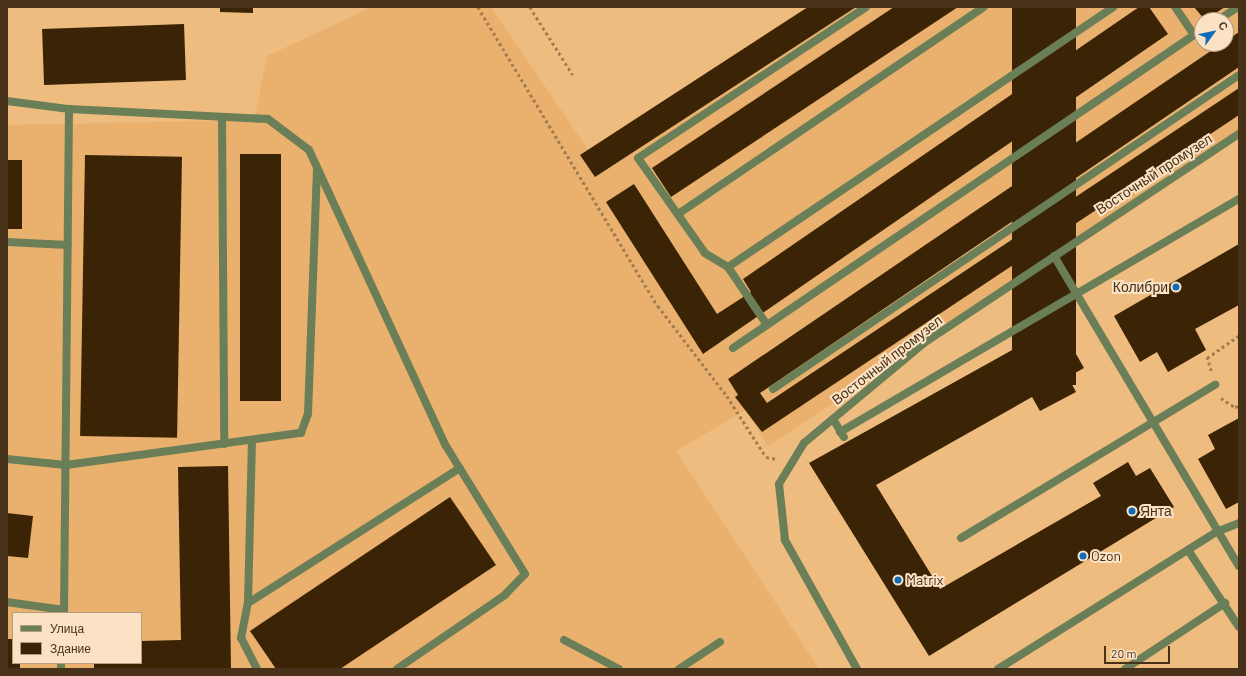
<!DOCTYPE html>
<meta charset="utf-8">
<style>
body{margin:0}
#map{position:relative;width:1246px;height:676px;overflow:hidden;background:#efbc7f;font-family:Barlow,sans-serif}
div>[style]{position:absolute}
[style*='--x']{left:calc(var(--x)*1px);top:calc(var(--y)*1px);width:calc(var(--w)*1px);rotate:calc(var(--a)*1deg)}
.built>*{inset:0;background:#e9b16d}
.building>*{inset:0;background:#3a2405;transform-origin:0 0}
.path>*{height:2.5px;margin-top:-1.25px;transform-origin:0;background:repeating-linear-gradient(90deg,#a27d50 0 3px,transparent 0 6px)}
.service>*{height:8px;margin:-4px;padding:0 4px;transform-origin:4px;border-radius:4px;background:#6a7e58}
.minor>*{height:8px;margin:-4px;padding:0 4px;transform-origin:4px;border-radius:4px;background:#6a7e58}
.dots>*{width:11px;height:11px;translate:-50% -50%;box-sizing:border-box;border:2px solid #fce2c4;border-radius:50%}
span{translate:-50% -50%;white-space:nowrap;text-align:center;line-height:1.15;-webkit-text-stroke:4px #fce2c4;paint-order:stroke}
.street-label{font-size:14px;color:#473219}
.poi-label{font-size:14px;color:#473219}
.right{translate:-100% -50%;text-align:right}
.left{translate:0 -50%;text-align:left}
.frame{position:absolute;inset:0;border:8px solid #473219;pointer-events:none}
.legend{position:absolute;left:12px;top:612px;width:130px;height:52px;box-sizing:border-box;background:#fce2c4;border:1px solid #b49c80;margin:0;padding:5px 7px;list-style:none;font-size:12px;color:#473219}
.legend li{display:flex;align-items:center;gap:8px;height:20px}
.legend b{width:20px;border:1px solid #b49c80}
.north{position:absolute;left:1194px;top:12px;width:40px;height:40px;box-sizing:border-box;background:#fce2c4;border:1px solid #b49c80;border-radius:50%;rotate:57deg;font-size:11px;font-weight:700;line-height:16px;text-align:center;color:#473219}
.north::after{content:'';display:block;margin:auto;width:14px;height:18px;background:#106cb9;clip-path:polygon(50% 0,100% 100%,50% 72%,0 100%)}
.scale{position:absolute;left:1104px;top:646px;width:66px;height:18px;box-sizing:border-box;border:2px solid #473219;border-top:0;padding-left:5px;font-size:12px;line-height:14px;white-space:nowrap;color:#473219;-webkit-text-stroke:3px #fce2c4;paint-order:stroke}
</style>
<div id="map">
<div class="built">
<i style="clip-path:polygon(evenodd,372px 7px,491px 7px,589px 151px,806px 7px,1239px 7px,1239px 134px,768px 446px,746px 410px,676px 451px,819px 669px,7px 669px,7px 125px,254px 120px,267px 56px,372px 7px,1202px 20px,1226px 20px,1226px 44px,1202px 44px,1202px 20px,372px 7px,13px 613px,141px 613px,141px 663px,13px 663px,13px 613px)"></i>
</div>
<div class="building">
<i style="clip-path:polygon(220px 7px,253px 7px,253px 13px,220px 12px)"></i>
<i style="clip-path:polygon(808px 7px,856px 7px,595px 177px,580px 155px)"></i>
<i style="clip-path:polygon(894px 7px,958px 7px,671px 197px,652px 168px)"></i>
<i style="left:1012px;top:7px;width:64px;height:378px"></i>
<i style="clip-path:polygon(1139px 7px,1149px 7px,1168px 34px,703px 354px,606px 202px,634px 184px,717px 314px,751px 292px,743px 279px)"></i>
<i style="clip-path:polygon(1194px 7px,1225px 7px,1205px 20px)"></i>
<i style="left:184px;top:24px;width:56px;height:142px;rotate:88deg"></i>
<i style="clip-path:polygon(1239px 32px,1239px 67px,760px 393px,767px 403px,1239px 88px,1239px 115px,762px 432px,735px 397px,738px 395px,728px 379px,1221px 44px,1226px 44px,1226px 41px)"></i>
<i style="left:240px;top:154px;width:41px;height:247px"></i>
<i style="left:85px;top:155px;width:97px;height:281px;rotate:1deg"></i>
<i style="left:7px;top:160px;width:15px;height:69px"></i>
<i style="clip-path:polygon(1239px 244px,1239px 305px,1195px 329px,1206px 350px,1168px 372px,1157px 352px,1140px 362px,1114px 316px)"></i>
<i style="clip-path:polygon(1059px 324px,1084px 368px,1068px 377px,1076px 392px,1040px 411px,1032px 397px,876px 485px,940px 589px,1101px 496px,1093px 483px,1128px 462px,1136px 476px,1150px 468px,1174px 507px,929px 656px,809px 463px)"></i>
<i style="clip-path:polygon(1239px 418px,1239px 502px,1226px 509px,1198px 459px,1215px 449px,1208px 435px)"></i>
<i style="clip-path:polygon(228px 466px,231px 669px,94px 669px,94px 663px,141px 663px,141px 641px,181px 640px,178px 467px)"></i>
<i style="clip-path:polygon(450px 497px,496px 565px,340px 669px,276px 669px,250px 631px)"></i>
<i style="clip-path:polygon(7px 513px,33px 516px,28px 558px,7px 556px)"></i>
<i style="clip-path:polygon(7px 639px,13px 639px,13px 663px,20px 663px,20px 669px,7px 669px)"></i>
</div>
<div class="path">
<i style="--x:478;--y:7;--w:349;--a:59"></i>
<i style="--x:658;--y:306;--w:113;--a:52.5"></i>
<i style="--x:727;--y:396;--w:72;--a:57.4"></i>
<i style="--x:766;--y:457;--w:11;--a:10"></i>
<i style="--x:530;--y:7;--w:80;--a:57.7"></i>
<i style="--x:1211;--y:371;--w:14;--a:-107"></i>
<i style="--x:1207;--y:358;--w:39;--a:-35"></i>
<i style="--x:1221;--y:398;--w:17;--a:33"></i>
<i style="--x:1235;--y:407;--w:4;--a:-14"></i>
</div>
<div class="service">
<i style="--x:1218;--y:20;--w:24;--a:-33"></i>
<i style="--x:1194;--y:35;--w:9;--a:-32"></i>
<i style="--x:7;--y:101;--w:63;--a:7.4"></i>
<i style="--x:69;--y:109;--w:501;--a:90.57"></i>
<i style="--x:64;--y:610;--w:58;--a:-172"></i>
<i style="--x:69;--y:109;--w:199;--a:2.9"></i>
<i style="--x:268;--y:119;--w:51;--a:37.1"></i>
<i style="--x:309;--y:150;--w:326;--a:65.2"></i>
<i style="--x:446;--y:446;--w:150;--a:58.3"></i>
<i style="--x:525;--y:574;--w:29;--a:134"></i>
<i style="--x:505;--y:595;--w:131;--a:145.6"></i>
<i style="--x:222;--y:117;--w:327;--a:89.6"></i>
<i style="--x:678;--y:214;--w:369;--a:-34.1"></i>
<i style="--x:7;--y:242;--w:61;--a:2.8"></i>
<i style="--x:1054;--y:256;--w:361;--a:59.2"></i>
<i style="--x:728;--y:267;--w:465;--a:-34"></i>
<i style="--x:767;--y:325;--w:70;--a:-123.9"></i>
<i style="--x:728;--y:267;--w:27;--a:-149"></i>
<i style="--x:705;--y:253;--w:116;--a:-125.2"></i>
<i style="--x:638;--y:158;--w:273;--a:-33.5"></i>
<i style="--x:733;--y:348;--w:557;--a:-34.17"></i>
<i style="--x:1194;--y:35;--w:34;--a:-124"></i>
<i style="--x:773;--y:389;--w:562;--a:-33.97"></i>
<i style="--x:833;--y:419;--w:21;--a:59"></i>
<i style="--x:840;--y:432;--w:462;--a:-30.3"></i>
<i style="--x:7;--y:459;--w:59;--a:5.8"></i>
<i style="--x:66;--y:465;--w:237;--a:-7.8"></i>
<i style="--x:301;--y:433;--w:20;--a:-70"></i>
<i style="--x:308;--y:414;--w:246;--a:-87.9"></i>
<i style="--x:961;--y:538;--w:297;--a:-31.1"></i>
<i style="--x:1188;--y:550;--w:92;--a:56.5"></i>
<i style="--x:248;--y:603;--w:163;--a:-88.6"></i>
<i style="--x:564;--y:640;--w:62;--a:27.8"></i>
<i style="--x:61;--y:669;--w:6;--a:-90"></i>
<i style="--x:257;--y:669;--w:35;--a:-117"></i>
<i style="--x:241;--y:638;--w:36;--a:-79"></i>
<i style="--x:248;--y:603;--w:251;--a:-32.5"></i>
<i style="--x:679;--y:669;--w:49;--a:-33.4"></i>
<i style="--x:998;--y:669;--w:257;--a:-32.1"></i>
<i style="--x:1216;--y:532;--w:25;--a:-21"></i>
<i style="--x:1125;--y:669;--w:120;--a:-33.4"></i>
</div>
<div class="minor">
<i style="--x:857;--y:669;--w:148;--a:-119.2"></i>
<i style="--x:785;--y:540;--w:56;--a:-96.1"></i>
<i style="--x:779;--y:484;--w:48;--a:-58.6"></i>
<i style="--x:804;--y:443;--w:156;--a:-39.8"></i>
<i style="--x:924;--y:343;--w:378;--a:-33.6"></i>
</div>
<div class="dots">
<i style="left:1176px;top:287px;background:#106cb9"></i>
<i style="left:1132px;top:511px;background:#106cb9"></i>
<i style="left:1083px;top:556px;background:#106cb9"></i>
<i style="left:898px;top:580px;background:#106cb9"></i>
</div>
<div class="street-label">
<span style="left:1154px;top:174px;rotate:-33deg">Восточный промузел</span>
<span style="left:887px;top:360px;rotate:-38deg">Восточный промузел</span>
</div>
<div class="poi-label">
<span class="right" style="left:1168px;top:287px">Колибри</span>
<span class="left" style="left:1140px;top:511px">Янта</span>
<span class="left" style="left:1091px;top:556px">Ozon</span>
<span class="left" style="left:906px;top:580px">Matrix</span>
</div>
<div class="frame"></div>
<ul class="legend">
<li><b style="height:5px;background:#6a7e58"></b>Улица</li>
<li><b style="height:11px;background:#3a2405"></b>Здание</li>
</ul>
<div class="north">С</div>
<div class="scale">20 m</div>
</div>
